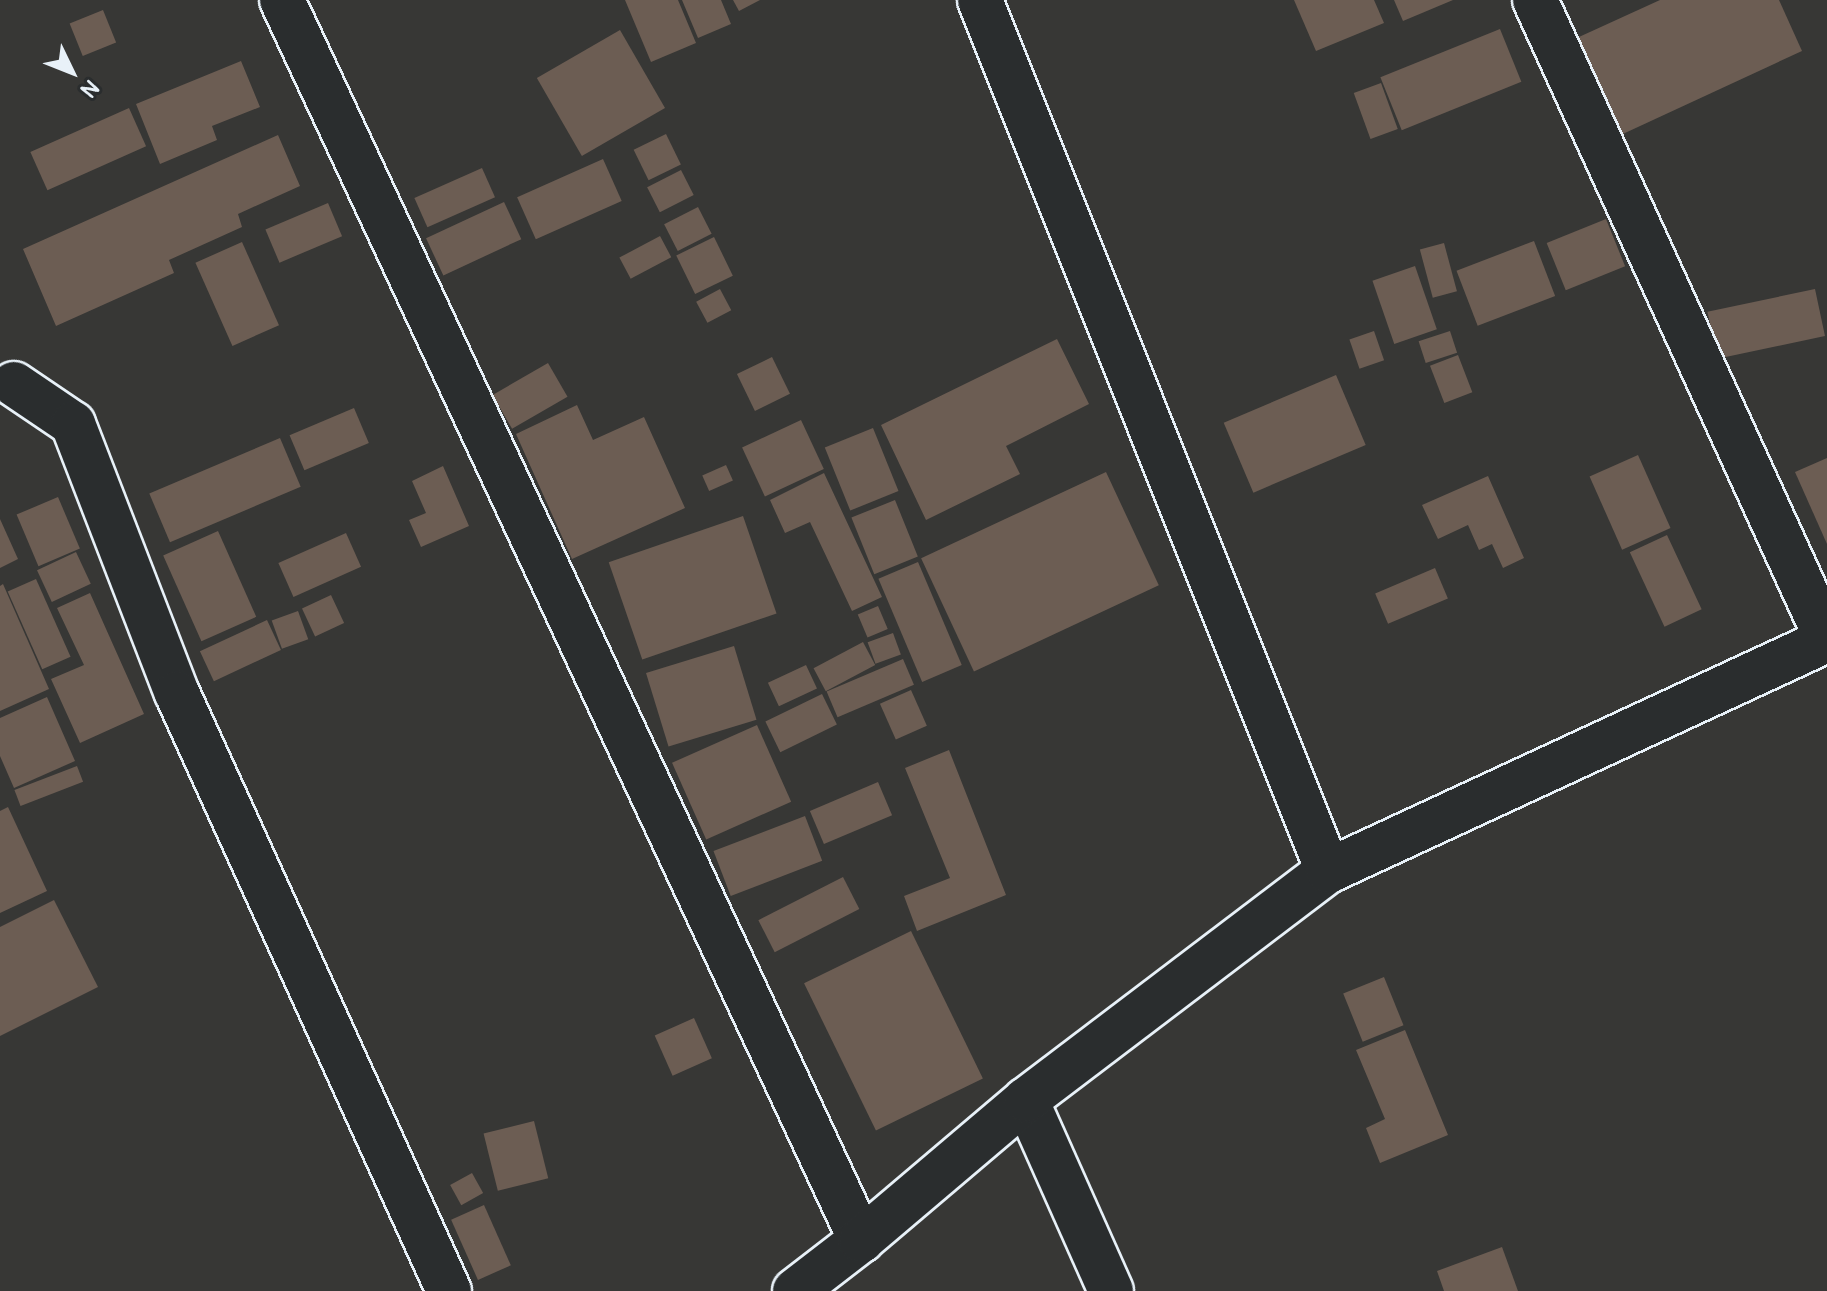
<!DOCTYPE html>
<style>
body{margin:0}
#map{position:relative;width:1827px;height:1291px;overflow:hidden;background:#373735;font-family:Pangolin,sans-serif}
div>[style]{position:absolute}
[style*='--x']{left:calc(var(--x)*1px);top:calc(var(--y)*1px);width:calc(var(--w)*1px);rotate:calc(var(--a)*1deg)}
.building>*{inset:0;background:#6c5d53;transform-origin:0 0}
.roads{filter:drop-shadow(2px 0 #e8f1f8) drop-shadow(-2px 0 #e8f1f8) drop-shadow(0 2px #e8f1f8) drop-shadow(0 -2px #e8f1f8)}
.minor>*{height:44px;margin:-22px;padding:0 22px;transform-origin:22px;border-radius:22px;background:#2a2d2e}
span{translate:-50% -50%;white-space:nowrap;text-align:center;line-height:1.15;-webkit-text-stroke:8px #2a2d2e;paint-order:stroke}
.north{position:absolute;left:32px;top:32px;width:80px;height:80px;-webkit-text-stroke:6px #2a2d2e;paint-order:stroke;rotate:133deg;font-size:22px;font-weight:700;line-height:32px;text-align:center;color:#e8f1f8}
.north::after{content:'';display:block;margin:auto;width:28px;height:36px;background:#e8f1f8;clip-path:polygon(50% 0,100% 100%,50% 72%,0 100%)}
</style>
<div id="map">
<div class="building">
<i style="clip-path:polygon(625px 0,678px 0,696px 43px,651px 62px)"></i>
<i style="clip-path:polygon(682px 0,721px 0,731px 24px,698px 38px)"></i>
<i style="clip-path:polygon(733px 0,760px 0,739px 11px)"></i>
<i style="clip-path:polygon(1294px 0,1374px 0,1384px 23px,1316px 51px)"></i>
<i style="clip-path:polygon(1394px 0,1453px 0,1403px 21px)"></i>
<i style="clip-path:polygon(1660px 0,1779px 0,1802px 51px,1612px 139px,1568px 42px)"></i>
<i style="left:103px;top:10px;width:35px;height:36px;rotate:68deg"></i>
<i style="left:1500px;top:29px;width:57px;height:129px;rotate:68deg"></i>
<i style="left:620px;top:30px;width:90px;height:96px;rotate:60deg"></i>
<i style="clip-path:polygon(241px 61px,260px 107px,212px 126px,217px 140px,160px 164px,136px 104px)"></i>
<i style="left:1381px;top:83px;width:49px;height:29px;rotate:70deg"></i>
<i style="left:129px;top:108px;width:42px;height:108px;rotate:66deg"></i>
<i style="left:666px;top:134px;width:34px;height:36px;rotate:64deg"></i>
<i style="clip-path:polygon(278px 135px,300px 186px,238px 214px,242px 227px,169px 260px,174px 273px,56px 326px,23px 249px)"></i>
<i style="left:603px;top:159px;width:46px;height:94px;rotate:66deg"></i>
<i style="left:482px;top:168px;width:32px;height:74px;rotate:66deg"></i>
<i style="left:681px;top:170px;width:28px;height:38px;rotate:63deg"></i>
<i style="left:504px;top:202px;width:41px;height:86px;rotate:65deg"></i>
<i style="left:328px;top:203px;width:36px;height:68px;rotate:67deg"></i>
<i style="left:698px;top:207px;width:30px;height:38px;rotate:63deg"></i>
<i style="left:1606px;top:219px;width:51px;height:64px;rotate:68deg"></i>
<i style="left:660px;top:236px;width:24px;height:46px;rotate:62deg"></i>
<i style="left:714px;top:237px;width:43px;height:42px;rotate:64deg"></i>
<i style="left:1534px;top:241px;width:59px;height:83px;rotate:69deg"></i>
<i style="left:242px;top:242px;width:91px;height:51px;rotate:66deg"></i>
<i style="left:1444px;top:243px;width:50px;height:25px;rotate:75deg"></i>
<i style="left:1415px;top:266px;width:67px;height:45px;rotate:71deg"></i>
<i style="left:720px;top:289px;width:24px;height:27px;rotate:62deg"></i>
<i style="left:1815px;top:289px;width:48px;height:110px;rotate:78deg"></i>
<i style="left:1374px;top:331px;width:31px;height:26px;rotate:71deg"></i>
<i style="left:1450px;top:331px;width:23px;height:33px;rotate:72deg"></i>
<i style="clip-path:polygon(1057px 339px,1089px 404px,1006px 446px,1020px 474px,926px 520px,881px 425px)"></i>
<i style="left:1458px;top:355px;width:40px;height:30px;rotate:69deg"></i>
<i style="left:772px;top:357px;width:41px;height:39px;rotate:64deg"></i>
<i style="left:548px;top:363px;width:39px;height:64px;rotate:60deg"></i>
<i style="left:1336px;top:375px;width:76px;height:122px;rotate:67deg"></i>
<i style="clip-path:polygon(577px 405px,593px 440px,644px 417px,685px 508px,572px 559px,516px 434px)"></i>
<i style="left:354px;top:408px;width:38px;height:70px;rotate:67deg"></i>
<i style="left:801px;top:420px;width:54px;height:65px;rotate:65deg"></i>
<i style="left:873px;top:428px;width:68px;height:52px;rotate:68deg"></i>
<i style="left:280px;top:438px;width:53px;height:142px;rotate:67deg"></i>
<i style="left:1638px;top:455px;width:80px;height:53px;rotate:66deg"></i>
<i style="clip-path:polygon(1827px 458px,1827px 544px,1795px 472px)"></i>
<i style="left:726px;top:465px;width:17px;height:26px;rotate:66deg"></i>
<i style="clip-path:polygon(443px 466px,469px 526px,421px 547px,409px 520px,426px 513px,412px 481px)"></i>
<i style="left:1106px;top:472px;width:125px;height:204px;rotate:65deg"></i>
<i style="clip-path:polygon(824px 473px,882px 597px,852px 611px,810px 522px,785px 533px,770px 500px)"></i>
<i style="clip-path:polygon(1488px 476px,1524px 558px,1503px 568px,1492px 544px,1479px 550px,1468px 525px,1438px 539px,1422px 505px)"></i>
<i style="left:58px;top:497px;width:56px;height:45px;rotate:67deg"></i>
<i style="left:895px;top:500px;width:61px;height:47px;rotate:68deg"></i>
<i style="left:743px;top:516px;width:103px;height:142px;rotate:71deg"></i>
<i style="clip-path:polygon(0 519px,18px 559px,0 568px)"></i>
<i style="left:218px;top:531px;width:94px;height:60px;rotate:66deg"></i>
<i style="left:346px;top:533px;width:37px;height:74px;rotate:66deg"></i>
<i style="left:1667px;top:535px;width:82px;height:41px;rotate:65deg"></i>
<i style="left:76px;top:552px;width:35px;height:43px;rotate:65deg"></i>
<i style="left:918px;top:562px;width:112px;height:43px;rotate:67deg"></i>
<i style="left:1435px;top:568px;width:33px;height:65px;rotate:67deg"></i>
<i style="left:36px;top:579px;width:85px;height:31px;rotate:66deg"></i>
<i style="clip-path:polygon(3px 584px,49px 689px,0 711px,0 586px)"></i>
<i style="clip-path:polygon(90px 593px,144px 714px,80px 743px,51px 679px,84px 665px,57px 608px)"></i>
<i style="left:331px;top:595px;width:31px;height:32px;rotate:65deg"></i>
<i style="left:878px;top:606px;width:25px;height:22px;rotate:67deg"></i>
<i style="left:298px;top:611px;width:30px;height:28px;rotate:70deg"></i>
<i style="left:267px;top:620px;width:33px;height:74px;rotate:65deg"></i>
<i style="left:893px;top:633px;width:23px;height:27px;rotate:70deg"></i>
<i style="left:863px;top:642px;width:26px;height:56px;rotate:62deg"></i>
<i style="left:734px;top:646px;width:77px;height:92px;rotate:73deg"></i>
<i style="left:903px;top:659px;width:28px;height:83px;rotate:67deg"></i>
<i style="left:806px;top:665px;width:26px;height:42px;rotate:65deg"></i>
<i style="left:911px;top:690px;width:39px;height:34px;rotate:66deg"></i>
<i style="left:822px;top:694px;width:34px;height:63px;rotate:64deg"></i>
<i style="clip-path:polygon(47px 697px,75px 761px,14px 788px,0 756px,0 718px)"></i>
<i style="left:757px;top:725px;width:84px;height:93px;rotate:66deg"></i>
<i style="clip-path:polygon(949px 750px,1006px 895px,917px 931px,904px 896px,950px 878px,905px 768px)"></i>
<i style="left:77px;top:766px;width:17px;height:67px;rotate:69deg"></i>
<i style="left:878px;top:782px;width:36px;height:74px;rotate:67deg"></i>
<i style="clip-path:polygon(8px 807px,47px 891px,0 913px,0 811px)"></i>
<i style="left:805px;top:816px;width:48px;height:98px;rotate:69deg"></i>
<i style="left:843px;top:877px;width:36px;height:95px;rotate:63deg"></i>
<i style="clip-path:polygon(54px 900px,98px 987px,0 1036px,0 927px)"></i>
<i style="left:911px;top:931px;width:164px;height:119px;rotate:64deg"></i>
<i style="left:1384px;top:977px;width:52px;height:44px;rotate:68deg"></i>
<i style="left:694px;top:1018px;width:44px;height:43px;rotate:66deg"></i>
<i style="clip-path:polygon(1405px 1030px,1448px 1135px,1380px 1163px,1366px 1128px,1385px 1119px,1356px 1050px)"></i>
<i style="left:534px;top:1121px;width:59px;height:52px;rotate:76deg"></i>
<i style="left:472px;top:1173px;width:23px;height:25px;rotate:61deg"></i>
<i style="left:484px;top:1205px;width:66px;height:36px;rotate:66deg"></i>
<i style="clip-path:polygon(1502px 1247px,1518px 1291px,1444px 1291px,1437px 1271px)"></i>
</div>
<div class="roads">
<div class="minor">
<i style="--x:282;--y:0;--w:1369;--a:64.97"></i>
<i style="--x:980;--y:0;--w:938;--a:68.22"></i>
<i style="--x:1535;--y:0;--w:703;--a:65.44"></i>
<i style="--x:14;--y:384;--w:71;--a:34.1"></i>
<i style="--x:73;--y:424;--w:288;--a:68.9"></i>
<i style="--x:177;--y:693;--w:657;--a:65.54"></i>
<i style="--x:1026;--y:1100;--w:209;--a:66"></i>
<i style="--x:795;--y:1291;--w:83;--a:-37.7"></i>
<i style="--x:861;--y:1240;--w:216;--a:-40.3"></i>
<i style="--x:1026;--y:1100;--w:379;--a:-37.2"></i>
<i style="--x:1328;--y:871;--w:550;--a:-24.84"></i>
</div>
</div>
<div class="north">N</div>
</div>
